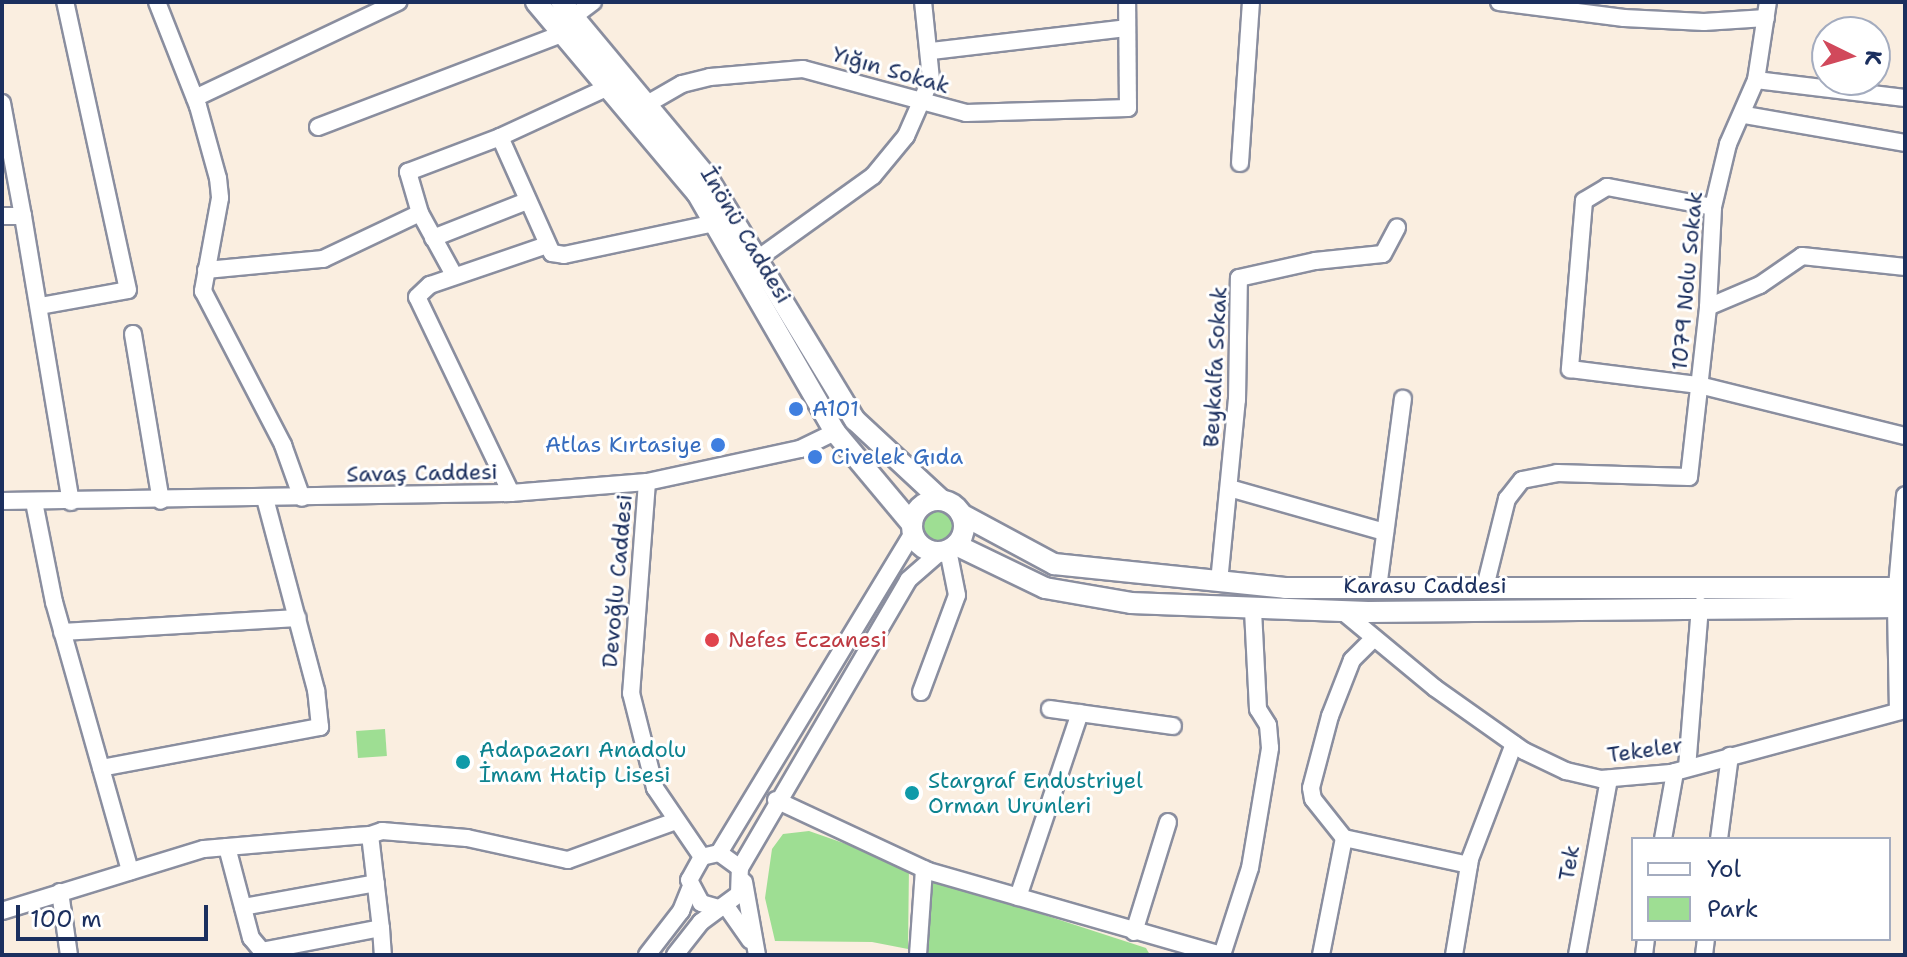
<!DOCTYPE html>
<meta charset="utf-8">
<style>
body{margin:0}
#map{position:relative;width:1907px;height:957px;overflow:hidden;background:#faeee0;font-family:"Shantell Sans",sans-serif}
div>[style]{position:absolute}
[style*='--x']{left:calc(var(--x)*1px);top:calc(var(--y)*1px);width:calc(var(--w)*1px);rotate:calc(var(--a)*1deg)}
.green>*{inset:0;background:#9ede93;transform-origin:0 0}
.round{border-radius:50%}
.roads{filter:drop-shadow(2px 0 #8a8e9f) drop-shadow(-2px 0 #8a8e9f) drop-shadow(0 2px #8a8e9f) drop-shadow(0 -2px #8a8e9f)}
.minor>*{height:16px;margin:-8px;padding:0 8px;transform-origin:8px;border-radius:8px;background:#fff}
.major>*{height:20px;margin:-10px;padding:0 10px;transform-origin:10px;border-radius:10px;background:#fff}
.major>.ring{margin:-10px;padding:0;box-sizing:content-box;background:none;border:20px solid #fff;border-radius:50%}
.dots>*{width:22px;height:22px;translate:-50% -50%;box-sizing:border-box;border:4px solid #fff;border-radius:50%}
span{translate:-50% -50%;white-space:nowrap;text-align:center;line-height:1.15;-webkit-text-stroke:6px #fff;paint-order:stroke}
.street-label{font-size:22px;color:#1b2f5e}
.shop-label{font-size:22px;color:#366cbe}
.left{translate:0 -50%;text-align:left}
.right{translate:-100% -50%;text-align:right}
.health-label{font-size:22px;color:#be3a42}
.culture-label{font-size:22px;color:#0d838f}
.frame{position:absolute;inset:0;border:4px solid #1b2f5e;pointer-events:none}
.legend{position:absolute;left:1631px;top:837px;width:260px;height:104px;box-sizing:border-box;background:#fff;border:2px solid #a4acbf;margin:0;padding:10px 14px;list-style:none;font-size:24px;color:#1b2f5e}
.legend li{display:flex;align-items:center;gap:16px;height:40px}
.legend b{width:40px;border:2px solid #a4acbf}
.north{position:absolute;left:1811px;top:16px;width:80px;height:80px;box-sizing:border-box;background:#fff;border:2px solid #a4acbf;border-radius:50%;rotate:95deg;font-size:22px;font-weight:700;line-height:32px;text-align:center;color:#1b2f5e}
.north::after{content:'';display:block;margin:auto;width:28px;height:36px;background:#d1495b;clip-path:polygon(50% 0,100% 100%,50% 72%,0 100%)}
.scale{position:absolute;left:16px;top:905px;width:192px;height:36px;box-sizing:border-box;border:4px solid #1b2f5e;border-top:0;padding-left:10px;font-size:24px;line-height:28px;white-space:nowrap;color:#1b2f5e;-webkit-text-stroke:6px #fff;paint-order:stroke}
</style>
<div id="map">
<div class="green">
<i class="round" style="left:921px;top:511px;width:32px;height:32px"></i>
<i style="left:385px;top:729px;width:27px;height:29px;rotate:86deg"></i>
<i style="clip-path:polygon(809px 831px,909px 866px,908px 949px,872px 942px,775px 941px,765px 898px,772px 849px,783px 834px)"></i>
<i style="clip-path:polygon(930px 878px,1146px 948px,1150px 955px,923px 955px)"></i>
</div>
<div class="roads">
<div class="minor">
<i style="--x:157;--y:2;--w:112;--a:68.5"></i>
<i style="--x:198;--y:106;--w:75;--a:74.5"></i>
<i style="--x:218;--y:178;--w:20;--a:84"></i>
<i style="--x:220;--y:198;--w:95;--a:100.4"></i>
<i style="--x:203;--y:291;--w:174;--a:62.5"></i>
<i style="--x:283;--y:445;--w:56;--a:70.3"></i>
<i style="--x:1499;--y:2;--w:126;--a:7.3"></i>
<i style="--x:1624;--y:18;--w:80;--a:2.9"></i>
<i style="--x:1704;--y:22;--w:62;--a:-3.7"></i>
<i style="--x:573;--y:17;--w:25;--a:-37"></i>
<i style="--x:931;--y:51;--w:197;--a:-6.7"></i>
<i style="--x:1756;--y:80;--w:150;--a:6.9"></i>
<i style="--x:195;--y:98;--w:225;--a:-25.3"></i>
<i style="--x:2;--y:103;--w:115;--a:79.5"></i>
<i style="--x:649;--y:103;--w:38;--a:-30"></i>
<i style="--x:682;--y:84;--w:29;--a:-14"></i>
<i style="--x:710;--y:77;--w:93;--a:-4.9"></i>
<i style="--x:803;--y:69;--w:169;--a:15.1"></i>
<i style="--x:966;--y:113;--w:162;--a:-1.8"></i>
<i style="--x:1128;--y:108;--w:106;--a:-90.5"></i>
<i style="--x:1745;--y:115;--w:162;--a:9.9"></i>
<i style="--x:318;--y:127;--w:258;--a:-20.9"></i>
<i style="--x:500;--y:137;--w:117;--a:-24.8"></i>
<i style="--x:1240;--y:163;--w:161;--a:-86.1"></i>
<i style="--x:1713;--y:207;--w:108;--a:-169.3"></i>
<i style="--x:1607;--y:187;--w:27;--a:149"></i>
<i style="--x:1584;--y:201;--w:169;--a:94.8"></i>
<i style="--x:1570;--y:369;--w:130;--a:7.1"></i>
<i style="--x:1699;--y:385;--w:212;--a:13.9"></i>
<i style="--x:420;--y:213;--w:71;--a:61.3"></i>
<i style="--x:2;--y:216;--w:21;--a:0"></i>
<i style="--x:23;--y:216;--w:290;--a:80.5"></i>
<i style="--x:433;--y:238;--w:101;--a:-21.5"></i>
<i style="--x:756;--y:260;--w:144;--a:-35.7"></i>
<i style="--x:873;--y:176;--w:52;--a:-50.5"></i>
<i style="--x:906;--y:136;--w:62;--a:-66.3"></i>
<i style="--x:931;--y:79;--w:77;--a:-95.9"></i>
<i style="--x:206;--y:270;--w:118;--a:-5.4"></i>
<i style="--x:323;--y:259;--w:107;--a:-25.4"></i>
<i style="--x:420;--y:213;--w:43;--a:-106.3"></i>
<i style="--x:408;--y:172;--w:98;--a:-20.8"></i>
<i style="--x:500;--y:137;--w:127;--a:65.9"></i>
<i style="--x:552;--y:253;--w:12;--a:9"></i>
<i style="--x:564;--y:255;--w:154;--a:-12"></i>
<i style="--x:40;--y:306;--w:89;--a:-10.3"></i>
<i style="--x:128;--y:290;--w:295;--a:-102.3"></i>
<i style="--x:1708;--y:307;--w:56;--a:-22.9"></i>
<i style="--x:1760;--y:285;--w:51;--a:-34.6"></i>
<i style="--x:1802;--y:256;--w:104;--a:6.1"></i>
<i style="--x:133;--y:334;--w:169;--a:80.5"></i>
<i style="--x:647;--y:482;--w:212;--a:94.3"></i>
<i style="--x:631;--y:693;--w:98;--a:75.8"></i>
<i style="--x:655;--y:788;--w:83;--a:55.7"></i>
<i style="--x:1229;--y:488;--w:162;--a:15.8"></i>
<i style="--x:511;--y:493;--w:217;--a:-115.6"></i>
<i style="--x:417;--y:297;--w:18;--a:-43"></i>
<i style="--x:430;--y:285;--w:124;--a:-18.9"></i>
<i style="--x:2;--y:501;--w:509;--a:-0.9"></i>
<i style="--x:511;--y:493;--w:136;--a:-4.6"></i>
<i style="--x:647;--y:482;--w:157;--a:-12.2"></i>
<i style="--x:800;--y:449;--w:39;--a:-26"></i>
<i style="--x:34;--y:502;--w:102;--a:78.7"></i>
<i style="--x:54;--y:602;--w:280;--a:74.2"></i>
<i style="--x:1219;--y:582;--w:183;--a:-84.4"></i>
<i style="--x:1237;--y:400;--w:122;--a:-89.1"></i>
<i style="--x:1239;--y:278;--w:78;--a:-12.6"></i>
<i style="--x:1315;--y:261;--w:68;--a:-5.9"></i>
<i style="--x:1383;--y:254;--w:30;--a:-62"></i>
<i style="--x:1485;--y:587;--w:91;--a:-76"></i>
<i style="--x:1507;--y:499;--w:24;--a:-52"></i>
<i style="--x:1522;--y:480;--w:36;--a:-11"></i>
<i style="--x:1557;--y:473;--w:132;--a:1.7"></i>
<i style="--x:1689;--y:477;--w:171;--a:-83.6"></i>
<i style="--x:1708;--y:307;--w:100;--a:-87.1"></i>
<i style="--x:1713;--y:207;--w:65;--a:-76.6"></i>
<i style="--x:1728;--y:144;--w:70;--a:-66.4"></i>
<i style="--x:1756;--y:80;--w:79;--a:-81.3"></i>
<i style="--x:1897;--y:587;--w:92;--a:-85"></i>
<i style="--x:1378;--y:588;--w:191;--a:-82.5"></i>
<i style="--x:1896;--y:607;--w:102;--a:88.9"></i>
<i style="--x:1341;--y:610;--w:122;--a:39.7"></i>
<i style="--x:1435;--y:688;--w:109;--a:35.3"></i>
<i style="--x:1524;--y:751;--w:47;--a:25.5"></i>
<i style="--x:1566;--y:771;--w:36;--a:13"></i>
<i style="--x:1601;--y:779;--w:70;--a:-4.9"></i>
<i style="--x:1671;--y:773;--w:242;--a:-15.1"></i>
<i style="--x:62;--y:632;--w:236;--a:-3.4"></i>
<i style="--x:1373;--y:639;--w:30;--a:135"></i>
<i style="--x:1352;--y:660;--w:60;--a:111.4"></i>
<i style="--x:1330;--y:716;--w:74;--a:104.8"></i>
<i style="--x:1311;--y:788;--w:11;--a:80"></i>
<i style="--x:1313;--y:799;--w:50;--a:51.5"></i>
<i style="--x:1344;--y:838;--w:128;--a:12.2"></i>
<i style="--x:921;--y:692;--w:103;--a:-69.6"></i>
<i style="--x:957;--y:595;--w:46;--a:-101.3"></i>
<i style="--x:1050;--y:709;--w:124;--a:7.9"></i>
<i style="--x:101;--y:768;--w:223;--a:-10.6"></i>
<i style="--x:320;--y:727;--w:37;--a:-96"></i>
<i style="--x:316;--y:690;--w:199;--a:-104.9"></i>
<i style="--x:1687;--y:768;--w:163;--a:-85.4"></i>
<i style="--x:776;--y:800;--w:168;--a:25"></i>
<i style="--x:928;--y:871;--w:304;--a:16"></i>
<i style="--x:370;--y:835;--w:13;--a:-18"></i>
<i style="--x:382;--y:831;--w:85;--a:4.7"></i>
<i style="--x:467;--y:838;--w:103;--a:12.3"></i>
<i style="--x:568;--y:860;--w:115;--a:-19.9"></i>
<i style="--x:1663;--y:839;--w:68;--a:-79.8"></i>
<i style="--x:1719;--y:839;--w:84;--a:-82.5"></i>
<i style="--x:719;--y:853;--w:374;--a:-58.8"></i>
<i style="--x:740;--y:868;--w:333;--a:-59.7"></i>
<i style="--x:908;--y:580;--w:43;--a:-41.2"></i>
<i style="--x:744;--y:882;--w:74;--a:79.9"></i>
<i style="--x:60;--y:892;--w:64;--a:81.9"></i>
<i style="--x:1018;--y:897;--w:194;--a:-71.4"></i>
<i style="--x:726;--y:906;--w:42;--a:54.8"></i>
<i style="--x:243;--y:907;--w:135;--a:-10.2"></i>
<i style="--x:2;--y:911;--w:211;--a:-17.1"></i>
<i style="--x:204;--y:849;--w:23;--a:-5"></i>
<i style="--x:227;--y:847;--w:128;--a:-4.9"></i>
<i style="--x:355;--y:836;--w:15;--a:-4"></i>
<i style="--x:370;--y:835;--w:94;--a:83.3"></i>
<i style="--x:381;--y:928;--w:121;--a:169.1"></i>
<i style="--x:262;--y:951;--w:17;--a:-130"></i>
<i style="--x:251;--y:938;--w:94;--a:-104.8"></i>
<i style="--x:381;--y:928;--w:27;--a:86"></i>
<i style="--x:1134;--y:932;--w:115;--a:-72.8"></i>
<i style="--x:647;--y:955;--w:56;--a:-52.3"></i>
<i style="--x:681;--y:911;--w:24;--a:-68"></i>
<i style="--x:675;--y:955;--w:42;--a:-51.8"></i>
<i style="--x:701;--y:922;--w:47;--a:-36.4"></i>
<i style="--x:739;--y:894;--w:26;--a:-88"></i>
<i style="--x:740;--y:868;--w:26;--a:-144"></i>
<i style="--x:719;--y:853;--w:17;--a:167"></i>
<i style="--x:702;--y:857;--w:26;--a:119"></i>
<i style="--x:689;--y:880;--w:26;--a:62"></i>
<i style="--x:701;--y:903;--w:18;--a:16"></i>
<i style="--x:918;--y:955;--w:86;--a:-86"></i>
<i style="--x:1222;--y:955;--w:91;--a:-72.2"></i>
<i style="--x:1250;--y:868;--w:122;--a:-80.5"></i>
<i style="--x:1270;--y:748;--w:23;--a:-95"></i>
<i style="--x:1268;--y:725;--w:19;--a:-122"></i>
<i style="--x:1258;--y:709;--w:100;--a:-92.9"></i>
<i style="--x:1321;--y:955;--w:119;--a:-78.9"></i>
<i style="--x:1454;--y:955;--w:97;--a:-80.5"></i>
<i style="--x:1470;--y:859;--w:123;--a:-69.1"></i>
<i style="--x:1577;--y:955;--w:179;--a:-79.7"></i>
<i style="--x:1644;--y:955;--w:16;--a:-83"></i>
<i style="--x:1704;--y:955;--w:16;--a:-83"></i>
</div>
<div class="major">
<i style="--x:536;--y:2;--w:250;--a:49.9"></i>
<i style="--x:697;--y:193;--w:276;--a:60"></i>
<i style="--x:835;--y:432;--w:120;--a:50.1"></i>
<i style="--x:561;--y:2;--w:228;--a:50.2"></i>
<i style="--x:707;--y:177;--w:285;--a:58.7"></i>
<i style="--x:855;--y:420;--w:117;--a:42.9"></i>
<i class="ring" style="left:912px;top:500px;width:32px;height:32px"></i>
<i style="--x:961;--y:514;--w:106;--a:28.3"></i>
<i style="--x:1054;--y:564;--w:232;--a:5.9"></i>
<i style="--x:1285;--y:588;--w:620;--a:0"></i>
<i style="--x:956;--y:545;--w:99;--a:25.8"></i>
<i style="--x:1045;--y:588;--w:87;--a:9.9"></i>
<i style="--x:1131;--y:603;--w:237;--a:2.2"></i>
<i style="--x:1368;--y:612;--w:537;--a:-0.53"></i>
</div>
</div>
<div class="dots">
<i style="left:796px;top:409px;background:#3f7fe0"></i>
<i style="left:718px;top:445px;background:#3f7fe0"></i>
<i style="left:815px;top:457px;background:#3f7fe0"></i>
<i style="left:712px;top:640px;background:#e0444e"></i>
<i style="left:463px;top:762px;background:#0f9aa8"></i>
<i style="left:912px;top:793px;background:#0f9aa8"></i>
</div>
<div class="street-label">
<span style="left:891px;top:70px;rotate:16deg">Yığın Sokak</span>
<span style="left:746px;top:235px;rotate:59deg">İnönü Caddesi</span>
<span style="left:1687px;top:281px;rotate:-85deg">1079 Nolu Sokak</span>
<span style="left:1215px;top:367px;rotate:-87deg">Beykalfa Sokak</span>
<span style="left:422px;top:473px;rotate:-1deg">Savaş Caddesi</span>
<span style="left:617px;top:581px;rotate:-85deg">Devoğlu Caddesi</span>
<span style="left:1425px;top:586px">Karasu Caddesi</span>
<span style="left:1645px;top:750px;rotate:-8deg">Tekeler</span>
<span style="left:1569px;top:863px;rotate:-80deg">Tek</span>
</div>
<div class="shop-label">
<span class="left" style="left:812px;top:409px">A101</span>
<span class="right" style="left:702px;top:445px">Atlas Kırtasiye</span>
<span class="left" style="left:831px;top:457px">Civelek Gıda</span>
</div>
<div class="health-label">
<span class="left" style="left:728px;top:640px">Nefes Eczanesi</span>
</div>
<div class="culture-label">
<span class="left" style="left:479px;top:762px">Adapazarı Anadolu<br>İmam Hatip Lisesi</span>
<span class="left" style="left:928px;top:793px">Stargraf Endustriyel<br>Orman Urunleri</span>
</div>
<div class="frame"></div>
<ul class="legend">
<li><b style="height:10px;background:#fff"></b>Yol</li>
<li><b style="height:22px;background:#9ede93"></b>Park</li>
</ul>
<div class="north">K</div>
<div class="scale">100 m</div>
</div>
